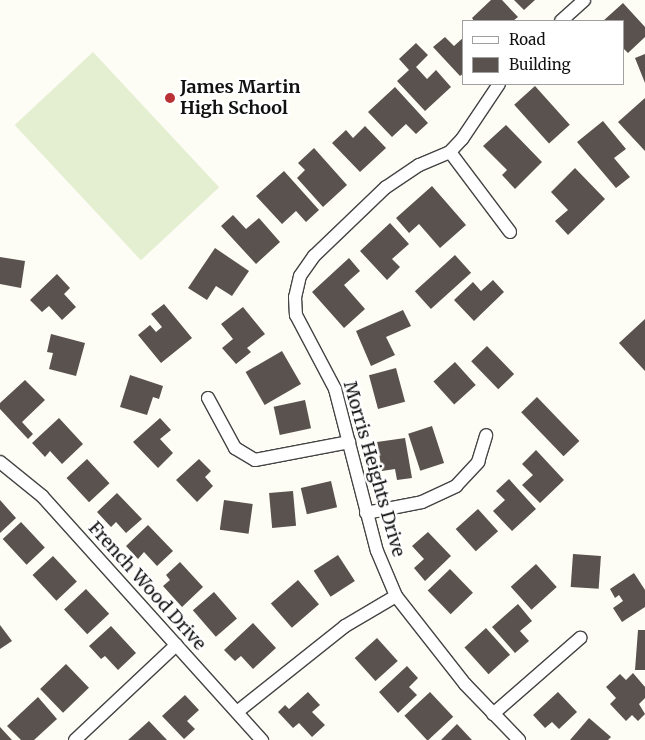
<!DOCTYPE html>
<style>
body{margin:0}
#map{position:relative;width:645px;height:740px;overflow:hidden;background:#fefdf5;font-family:Merriweather,serif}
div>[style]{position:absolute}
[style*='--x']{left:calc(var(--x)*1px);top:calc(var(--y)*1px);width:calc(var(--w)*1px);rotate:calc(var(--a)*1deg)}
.pitch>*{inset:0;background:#e4efd1;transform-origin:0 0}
.building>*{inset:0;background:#59524e;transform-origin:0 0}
.roads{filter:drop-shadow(1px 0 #444) drop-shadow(-1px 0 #444) drop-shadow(0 1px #444) drop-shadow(0 -1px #444)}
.street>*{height:12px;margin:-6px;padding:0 6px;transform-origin:6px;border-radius:6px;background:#fff}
.dots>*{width:14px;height:14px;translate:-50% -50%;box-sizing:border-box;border:2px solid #fff;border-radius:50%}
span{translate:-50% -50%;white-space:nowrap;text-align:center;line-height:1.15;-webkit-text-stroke:5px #fff;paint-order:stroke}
.poi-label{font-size:18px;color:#111;font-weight:700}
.left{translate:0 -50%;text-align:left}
.street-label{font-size:18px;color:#111}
.legend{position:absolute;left:462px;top:20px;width:162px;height:65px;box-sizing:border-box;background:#fff;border:1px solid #a0a0a0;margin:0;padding:6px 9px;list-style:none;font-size:15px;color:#111}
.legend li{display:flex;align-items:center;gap:10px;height:25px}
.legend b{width:25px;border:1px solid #a0a0a0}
</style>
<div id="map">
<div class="pitch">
<i style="left:93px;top:52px;width:185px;height:107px;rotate:47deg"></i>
</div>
<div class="building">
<i style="clip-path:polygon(491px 0,502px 0,518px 17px,513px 21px,474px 21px,472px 18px)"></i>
<i style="clip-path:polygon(514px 0,535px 0,524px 10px)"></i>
<i style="clip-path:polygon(623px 3px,645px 27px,645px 37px,628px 53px,624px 49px,624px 21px,603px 21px)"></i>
<i style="clip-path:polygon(445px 37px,454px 46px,464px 37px,464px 73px,460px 76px,433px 47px)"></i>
<i style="clip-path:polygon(416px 43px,428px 55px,416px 67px,427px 79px,436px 70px,451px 87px,425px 111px,397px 81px,409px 70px,399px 59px)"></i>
<i style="clip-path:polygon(645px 54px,645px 83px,635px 58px)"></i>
<i style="left:535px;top:86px;width:52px;height:28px;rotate:48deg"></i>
<i style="clip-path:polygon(395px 87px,428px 123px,416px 134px,406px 124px,392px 137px,368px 112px)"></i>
<i style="clip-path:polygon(645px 98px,645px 151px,618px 122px)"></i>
<i style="clip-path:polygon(603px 121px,626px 149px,614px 158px,630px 177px,616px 188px,577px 142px)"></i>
<i style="clip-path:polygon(506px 125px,542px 162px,515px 189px,502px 175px,507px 170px,483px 146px)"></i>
<i style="clip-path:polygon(365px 126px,386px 148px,360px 172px,332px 143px,346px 130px,353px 138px)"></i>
<i style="clip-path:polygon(314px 148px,347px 185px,323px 207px,297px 178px,305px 170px,298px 163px)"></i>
<i style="clip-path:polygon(575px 168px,605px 199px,568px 235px,555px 221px,568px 210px,551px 192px)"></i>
<i style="clip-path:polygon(284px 171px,319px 210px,306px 222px,296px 211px,282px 224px,256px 196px)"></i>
<i style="clip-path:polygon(432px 186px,466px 225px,440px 248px,419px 224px,409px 233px,396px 218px)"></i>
<i style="clip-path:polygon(233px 215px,246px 229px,259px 218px,280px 242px,256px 264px,221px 226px)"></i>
<i style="clip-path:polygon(390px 223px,409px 244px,392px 259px,400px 267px,387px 280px,360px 251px)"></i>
<i style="clip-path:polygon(215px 248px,249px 271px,232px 296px,216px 286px,207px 300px,188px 288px)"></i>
<i style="left:455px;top:255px;width:24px;height:54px;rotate:48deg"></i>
<i style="clip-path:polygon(0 257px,25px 261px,21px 288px,0 284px)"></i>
<i style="clip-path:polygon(349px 258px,360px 271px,344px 285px,365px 309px,344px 328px,312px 292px)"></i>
<i style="clip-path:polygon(57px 274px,70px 288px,64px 294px,76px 307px,62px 320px,49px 306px,42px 312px,30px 300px)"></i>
<i style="clip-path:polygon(493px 280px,504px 292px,474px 321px,454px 300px,473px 282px,481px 291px)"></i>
<i style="clip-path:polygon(164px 304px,192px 338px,161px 363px,138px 335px,150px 325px,156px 332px,162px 327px,151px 314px)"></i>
<i style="clip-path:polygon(243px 307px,265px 334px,247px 348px,251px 352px,236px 364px,222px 348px,233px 339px,221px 324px)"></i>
<i style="clip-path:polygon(403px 310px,411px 326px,386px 337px,395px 355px,371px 366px,356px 331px)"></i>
<i style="clip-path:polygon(645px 319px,645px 371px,619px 343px)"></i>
<i style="clip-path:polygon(51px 334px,85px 343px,76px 376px,49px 369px,53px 353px,47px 352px)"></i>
<i style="left:487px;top:346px;width:39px;height:22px;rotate:46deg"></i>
<i style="left:282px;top:351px;width:38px;height:42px;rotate:60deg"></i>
<i style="left:455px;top:362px;width:31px;height:29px;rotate:48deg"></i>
<i style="left:396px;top:368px;width:35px;height:28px;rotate:75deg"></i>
<i style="clip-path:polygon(130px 375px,163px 386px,159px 399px,153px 397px,147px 415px,120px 407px)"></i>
<i style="clip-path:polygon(25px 380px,45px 400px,22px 422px,33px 434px,28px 439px,0 409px,0 403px)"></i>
<i style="left:537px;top:397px;width:61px;height:22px;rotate:46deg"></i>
<i style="left:305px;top:400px;width:29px;height:32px;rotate:78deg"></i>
<i style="clip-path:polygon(59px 418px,83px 444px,62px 464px,50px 451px,45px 457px,32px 443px)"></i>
<i style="clip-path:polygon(160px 418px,171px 430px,160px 439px,173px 453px,158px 468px,133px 442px)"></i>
<i style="left:432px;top:426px;width:39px;height:25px;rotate:72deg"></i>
<i style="clip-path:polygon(405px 438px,412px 478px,397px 480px,395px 469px,382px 471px,377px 442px)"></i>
<i style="clip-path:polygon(536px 450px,564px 480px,540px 503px,522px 485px,533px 475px,522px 464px)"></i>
<i style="left:87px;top:459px;width:33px;height:28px;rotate:47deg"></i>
<i style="clip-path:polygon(199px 459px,211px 471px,205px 477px,213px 486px,197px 502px,176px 480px)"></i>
<i style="clip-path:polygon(509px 479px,536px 509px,512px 531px,493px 511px,505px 500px,496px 491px)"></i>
<i style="left:331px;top:481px;width:27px;height:31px;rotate:77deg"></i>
<i style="left:293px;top:491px;width:35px;height:24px;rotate:85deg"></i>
<i style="clip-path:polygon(117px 493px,142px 519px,126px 533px,116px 522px,111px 527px,97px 512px)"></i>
<i style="clip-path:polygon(0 500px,16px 518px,0 533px)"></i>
<i style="left:224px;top:500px;width:29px;height:30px;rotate:8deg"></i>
<i style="left:478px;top:509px;width:30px;height:30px;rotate:48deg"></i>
<i style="left:21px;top:522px;width:35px;height:25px;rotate:47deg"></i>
<i style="clip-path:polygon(148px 525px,173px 551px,157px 566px,144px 552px,138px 559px,126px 546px)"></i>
<i style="clip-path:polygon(428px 532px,451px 556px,425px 581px,414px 568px,424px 559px,412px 546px)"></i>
<i style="left:573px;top:554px;width:28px;height:33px;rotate:4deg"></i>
<i style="left:338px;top:555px;width:31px;height:29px;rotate:57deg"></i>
<i style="left:53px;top:556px;width:35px;height:28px;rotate:47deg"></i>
<i style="clip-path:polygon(180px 562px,203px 587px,182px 607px,163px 586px,170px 580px,166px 575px)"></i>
<i style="left:536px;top:564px;width:31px;height:34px;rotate:48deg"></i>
<i style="left:450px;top:569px;width:33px;height:31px;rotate:46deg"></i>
<i style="clip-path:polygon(634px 573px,645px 590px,645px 607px,622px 622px,613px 608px,623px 601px,619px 595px,615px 598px,610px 589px)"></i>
<i style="left:298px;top:580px;width:32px;height:36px;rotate:49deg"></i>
<i style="left:86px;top:589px;width:34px;height:30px;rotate:47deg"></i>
<i style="left:214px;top:592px;width:35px;height:28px;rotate:49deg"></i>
<i style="clip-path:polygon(518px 604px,532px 621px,520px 631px,529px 641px,515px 653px,492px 627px)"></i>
<i style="clip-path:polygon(253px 623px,276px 648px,253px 669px,241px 656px,235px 661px,224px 650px)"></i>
<i style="clip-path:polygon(0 625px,12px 641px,0 649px)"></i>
<i style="clip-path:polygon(111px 626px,136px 653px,118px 670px,105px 656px,101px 659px,89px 646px)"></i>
<i style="left:486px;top:628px;width:36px;height:29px;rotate:48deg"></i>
<i style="clip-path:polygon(638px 630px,645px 630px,645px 670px,635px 670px)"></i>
<i style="left:377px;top:638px;width:31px;height:30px;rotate:48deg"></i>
<i style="left:66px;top:664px;width:33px;height:36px;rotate:46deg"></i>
<i style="clip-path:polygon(407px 666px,418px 678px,409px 687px,417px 695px,398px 713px,379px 692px)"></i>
<i style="clip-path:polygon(633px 673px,645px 687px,645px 698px,639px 704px,645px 714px,638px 721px,632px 715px,626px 721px,610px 704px,616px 698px,606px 687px,620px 674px,626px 680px)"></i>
<i style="clip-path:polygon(308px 692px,320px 705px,312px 712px,325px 725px,312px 737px,299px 723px,293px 728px,278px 712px,285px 705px,289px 709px)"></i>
<i style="left:430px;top:692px;width:34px;height:35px;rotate:47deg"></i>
<i style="clip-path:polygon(558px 692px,577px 712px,559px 729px,552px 722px,545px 728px,533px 715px)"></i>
<i style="clip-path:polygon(185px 695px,199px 710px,187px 721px,195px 729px,184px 739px,162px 716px)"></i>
<i style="clip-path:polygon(38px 697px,57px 719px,34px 740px,21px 740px,7px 726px)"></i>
<i style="clip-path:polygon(589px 718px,611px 737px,608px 740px,570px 740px)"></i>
<i style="clip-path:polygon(149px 721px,167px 740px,128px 740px)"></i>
<i style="clip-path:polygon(457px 724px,472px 740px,441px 740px)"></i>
<i style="clip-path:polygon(0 727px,12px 740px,0 740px)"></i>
</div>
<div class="roads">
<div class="street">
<i style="--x:561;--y:21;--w:31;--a:-42"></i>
<i style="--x:499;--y:84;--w:66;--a:123.9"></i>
<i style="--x:462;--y:139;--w:18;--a:133"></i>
<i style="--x:450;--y:152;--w:34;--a:157"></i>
<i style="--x:419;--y:165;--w:40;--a:146"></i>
<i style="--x:386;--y:187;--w:100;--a:136.2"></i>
<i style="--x:314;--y:256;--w:24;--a:125"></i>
<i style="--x:300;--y:276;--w:22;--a:103"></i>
<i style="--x:295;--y:297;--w:18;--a:87"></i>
<i style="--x:296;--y:315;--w:84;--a:62.2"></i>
<i style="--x:335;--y:389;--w:167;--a:75.5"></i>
<i style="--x:377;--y:551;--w:49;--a:67.1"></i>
<i style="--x:396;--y:596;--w:112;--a:51.9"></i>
<i style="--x:465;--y:684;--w:78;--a:46"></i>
<i style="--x:450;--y:152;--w:100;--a:53.1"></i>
<i style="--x:208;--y:398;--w:57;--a:61.6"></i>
<i style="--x:235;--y:448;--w:23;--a:31"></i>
<i style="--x:255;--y:460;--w:96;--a:-10.8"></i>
<i style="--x:0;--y:462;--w:54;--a:39"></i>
<i style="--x:42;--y:496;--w:329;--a:48"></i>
<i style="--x:366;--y:513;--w:57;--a:-11.1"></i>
<i style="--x:422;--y:502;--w:38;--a:-25"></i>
<i style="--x:456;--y:486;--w:33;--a:-47"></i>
<i style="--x:478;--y:462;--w:28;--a:-73"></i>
<i style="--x:237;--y:712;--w:138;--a:-38.5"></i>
<i style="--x:345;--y:626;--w:59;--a:-30.5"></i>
<i style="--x:493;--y:714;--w:116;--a:-41.1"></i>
<i style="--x:75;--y:740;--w:139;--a:-43.2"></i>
</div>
</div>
<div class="dots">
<i style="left:170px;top:98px;background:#b93135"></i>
</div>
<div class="poi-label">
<span class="left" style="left:180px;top:98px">James Martin<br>High School</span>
</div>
<div class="street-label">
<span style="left:374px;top:469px;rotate:74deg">Morris Heights Drive</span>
<span style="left:147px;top:586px;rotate:48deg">French Wood Drive</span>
</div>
<ul class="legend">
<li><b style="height:6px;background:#fff"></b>Road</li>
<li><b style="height:14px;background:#59524e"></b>Building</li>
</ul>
</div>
